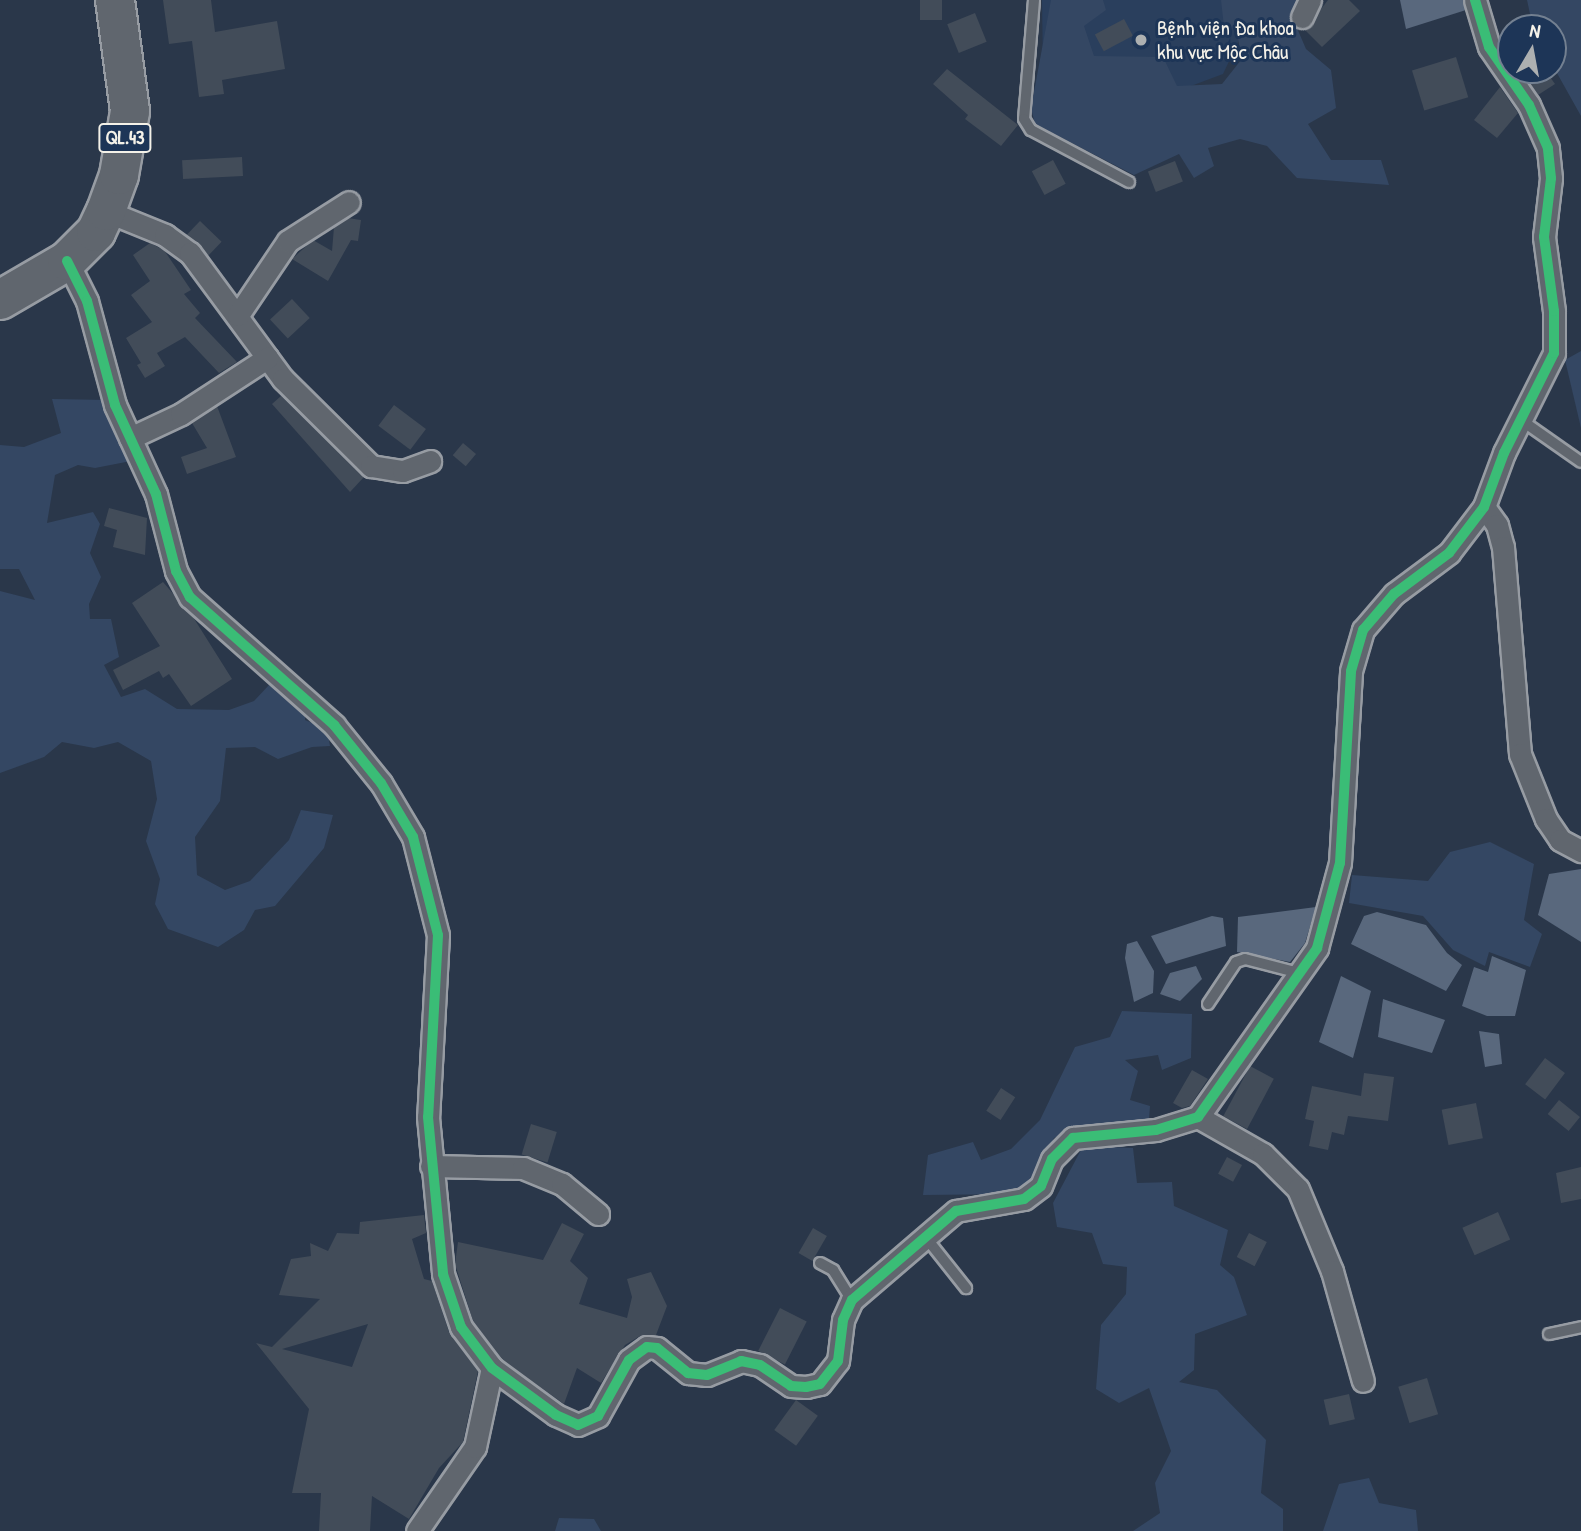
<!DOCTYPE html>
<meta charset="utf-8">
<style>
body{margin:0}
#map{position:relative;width:1581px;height:1531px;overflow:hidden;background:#2a374a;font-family:"Patrick Hand",sans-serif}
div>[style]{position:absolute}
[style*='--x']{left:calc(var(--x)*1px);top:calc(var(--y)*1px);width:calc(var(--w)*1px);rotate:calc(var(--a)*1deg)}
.built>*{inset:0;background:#2a3f5d}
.green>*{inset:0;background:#344763}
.water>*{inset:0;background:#59687d}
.building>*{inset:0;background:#424c59;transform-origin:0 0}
.roads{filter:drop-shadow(2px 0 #979ca3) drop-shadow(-2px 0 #979ca3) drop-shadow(0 2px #979ca3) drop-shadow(0 -2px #979ca3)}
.lane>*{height:10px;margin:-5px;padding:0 5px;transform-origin:5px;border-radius:5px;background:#60666e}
.street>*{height:21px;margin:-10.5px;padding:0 10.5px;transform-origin:10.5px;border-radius:10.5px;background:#60666e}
.highway>*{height:38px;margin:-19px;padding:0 19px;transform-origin:19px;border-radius:19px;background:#60666e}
.cycleway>*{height:10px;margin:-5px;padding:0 5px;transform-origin:5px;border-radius:5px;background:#3abd76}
.dots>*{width:19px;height:19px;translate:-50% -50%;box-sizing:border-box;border:4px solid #1d3557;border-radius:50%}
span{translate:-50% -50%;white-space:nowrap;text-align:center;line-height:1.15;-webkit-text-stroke:6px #1d3557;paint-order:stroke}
.shield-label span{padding:2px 5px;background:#1d3557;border:2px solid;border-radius:5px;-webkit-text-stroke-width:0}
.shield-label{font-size:19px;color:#f4f1e8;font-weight:700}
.poi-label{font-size:21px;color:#f4f1e8}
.left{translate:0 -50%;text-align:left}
.north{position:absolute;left:1497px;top:14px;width:70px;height:70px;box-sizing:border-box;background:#1d3557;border:2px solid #738091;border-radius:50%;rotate:10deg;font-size:19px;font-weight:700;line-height:28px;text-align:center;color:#f4f1e8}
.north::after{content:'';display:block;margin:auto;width:24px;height:32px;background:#adb0b1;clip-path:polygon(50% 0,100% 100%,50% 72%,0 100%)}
</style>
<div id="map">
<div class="built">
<i style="clip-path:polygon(1042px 0,1258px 0,1223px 74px,1108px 117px,1043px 70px)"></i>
</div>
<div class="green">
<i style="clip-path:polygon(1051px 0,1103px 0,1106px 10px,1084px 26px,1094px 56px,1163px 57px,1177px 86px,1222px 84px,1241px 60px,1237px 30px,1224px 27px,1221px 0,1303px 0,1294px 21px,1306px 49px,1331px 70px,1336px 108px,1308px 124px,1331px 160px,1381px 160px,1389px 185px,1297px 178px,1267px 146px,1240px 139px,1208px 148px,1214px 166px,1194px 178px,1179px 154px,1134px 175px,1035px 124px,1031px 108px)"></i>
<i style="clip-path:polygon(1527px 0,1581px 0,1581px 116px,1553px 66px,1553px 28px,1533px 28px)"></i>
<i style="clip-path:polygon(1581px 351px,1581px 428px,1565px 360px)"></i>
<i style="clip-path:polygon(52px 399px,107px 400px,131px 461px,95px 468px,78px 465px,55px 475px,47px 523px,93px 512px,100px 524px,90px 553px,101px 577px,89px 604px,90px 619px,111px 619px,119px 657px,104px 665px,121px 697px,145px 689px,177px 709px,229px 710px,254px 701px,269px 685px,295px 697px,305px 707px,305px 720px,327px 729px,330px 746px,312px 747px,278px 759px,255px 747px,226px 748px,220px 801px,195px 837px,197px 875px,225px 890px,250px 881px,289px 840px,301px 810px,333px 815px,324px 848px,275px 906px,255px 910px,244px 930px,218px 947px,168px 929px,155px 904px,160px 879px,146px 841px,157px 799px,151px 761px,118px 742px,94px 748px,62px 742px,44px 757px,0 773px,0 591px,35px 600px,19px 569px,0 569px,0 445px,24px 447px,61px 433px)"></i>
<i style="clip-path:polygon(1490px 842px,1534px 864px,1524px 920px,1542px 934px,1530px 967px,1489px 952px,1485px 966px,1453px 950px,1423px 916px,1349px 903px,1352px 875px,1428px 881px,1450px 852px)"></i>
<i style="clip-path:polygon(1122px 1011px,1192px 1014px,1191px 1058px,1162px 1070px,1158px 1055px,1125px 1060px,1138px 1071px,1130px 1100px,1150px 1106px,1149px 1120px,1077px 1127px,1054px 1138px,1033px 1181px,1015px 1194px,923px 1195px,928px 1155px,973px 1142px,981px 1160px,1011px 1149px,1040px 1120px,1075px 1047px,1110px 1037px)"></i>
<i style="clip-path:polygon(1083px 1146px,1133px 1148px,1137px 1183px,1172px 1182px,1174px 1206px,1228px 1230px,1220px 1265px,1234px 1277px,1247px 1315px,1195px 1334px,1194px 1370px,1179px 1382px,1217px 1390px,1266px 1440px,1261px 1493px,1283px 1509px,1283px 1531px,1133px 1531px,1160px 1513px,1155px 1483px,1171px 1451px,1149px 1388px,1119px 1403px,1096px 1389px,1101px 1325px,1126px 1294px,1127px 1267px,1103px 1264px,1092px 1233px,1057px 1227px,1053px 1203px)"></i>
<i style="clip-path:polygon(1369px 1478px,1379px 1503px,1416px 1510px,1418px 1531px,1323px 1531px,1339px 1484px)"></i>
<i style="clip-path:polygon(559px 1518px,594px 1519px,601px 1531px,555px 1531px)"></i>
</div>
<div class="water">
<i style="clip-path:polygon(1400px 0,1463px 0,1466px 10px,1406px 29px)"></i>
<i style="clip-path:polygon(1581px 869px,1581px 942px,1538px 915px,1549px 874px)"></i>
<i style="clip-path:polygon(1316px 907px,1305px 943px,1290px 962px,1237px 952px,1238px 917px)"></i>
<i style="clip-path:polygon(1377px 912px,1426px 925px,1447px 953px,1462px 965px,1446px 991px,1351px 944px,1364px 916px)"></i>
<i style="clip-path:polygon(1212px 916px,1223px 918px,1226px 946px,1166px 964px,1151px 936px)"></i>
<i style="clip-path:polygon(1137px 941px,1154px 971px,1153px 993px,1134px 1002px,1125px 958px,1127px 944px)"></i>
<i style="clip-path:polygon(1492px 956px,1526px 970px,1515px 1016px,1487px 1016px,1462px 1006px,1474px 967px,1488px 972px)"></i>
<i style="clip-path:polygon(1196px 966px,1202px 979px,1180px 1001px,1160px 994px,1170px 973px)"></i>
<i style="clip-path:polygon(1341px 976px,1371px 991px,1353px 1058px,1319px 1042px)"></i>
<i style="clip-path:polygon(1383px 999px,1445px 1020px,1432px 1053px,1378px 1037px)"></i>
<i style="clip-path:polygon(1479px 1031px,1499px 1034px,1502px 1064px,1485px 1067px)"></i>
</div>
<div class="building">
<i style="clip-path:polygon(163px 0,211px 0,215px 32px,277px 21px,285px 69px,222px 80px,224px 94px,199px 97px,192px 41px,169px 44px)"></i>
<i style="left:920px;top:0;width:22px;height:20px"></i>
<i style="clip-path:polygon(1328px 0,1349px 0,1360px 11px,1322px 47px,1305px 30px)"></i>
<i style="left:975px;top:13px;width:31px;height:30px;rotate:68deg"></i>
<i style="left:1124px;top:19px;width:19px;height:33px;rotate:62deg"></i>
<i style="left:1456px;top:57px;width:42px;height:46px;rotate:73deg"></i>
<i style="clip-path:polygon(947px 69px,1018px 125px,1001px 146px,965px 119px,968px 115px,933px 84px)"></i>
<i style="clip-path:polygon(1521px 70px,1545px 70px,1555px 84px,1538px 95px)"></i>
<i style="clip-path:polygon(1500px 87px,1518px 113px,1497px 138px,1474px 120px)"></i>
<i style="left:242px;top:157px;width:19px;height:60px;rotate:87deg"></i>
<i style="left:1053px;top:160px;width:27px;height:24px;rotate:62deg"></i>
<i style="left:1175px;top:161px;width:22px;height:29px;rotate:69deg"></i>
<i style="clip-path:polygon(348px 218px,361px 220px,358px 241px,351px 240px,328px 281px,292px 259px,313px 240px,332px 251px,334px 227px)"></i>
<i style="left:200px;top:221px;width:30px;height:19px;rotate:44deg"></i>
<i style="clip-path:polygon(150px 243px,164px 250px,191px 290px,184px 294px,200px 313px,195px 318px,237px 362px,219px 373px,185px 337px,157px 353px,165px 366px,145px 378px,137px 365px,141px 363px,126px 338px,152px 322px,131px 295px,150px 281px,133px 255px)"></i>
<i style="left:292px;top:299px;width:26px;height:30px;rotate:47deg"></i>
<i style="clip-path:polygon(281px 396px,364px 477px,350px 492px,272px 404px)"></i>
<i style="left:394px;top:405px;width:40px;height:26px;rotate:37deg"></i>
<i style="clip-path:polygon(217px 406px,236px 457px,187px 474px,181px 457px,207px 448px,192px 423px)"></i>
<i style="left:463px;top:443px;width:17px;height:16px;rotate:40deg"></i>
<i style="clip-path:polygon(109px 508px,147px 518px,145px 555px,113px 547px,117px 530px,104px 526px)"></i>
<i style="clip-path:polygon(163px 582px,193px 617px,232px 679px,191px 706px,169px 674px,163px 678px,159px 671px,123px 690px,113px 670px,160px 646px,132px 603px)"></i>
<i style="left:1545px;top:1058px;width:25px;height:33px;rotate:37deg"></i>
<i style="left:1250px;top:1066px;width:27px;height:57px;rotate:28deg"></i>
<i style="clip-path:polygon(1192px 1070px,1208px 1079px,1190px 1106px,1182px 1108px,1173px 1103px)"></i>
<i style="clip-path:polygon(1364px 1073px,1394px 1077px,1388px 1121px,1348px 1116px,1344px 1135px,1332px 1132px,1328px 1150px,1309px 1146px,1314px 1121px,1305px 1119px,1312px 1086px,1361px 1096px)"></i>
<i style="left:1001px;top:1088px;width:17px;height:27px;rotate:33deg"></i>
<i style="left:1559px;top:1100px;width:27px;height:18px;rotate:39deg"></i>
<i style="left:1476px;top:1103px;width:36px;height:35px;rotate:79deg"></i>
<i style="left:531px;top:1124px;width:27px;height:32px;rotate:17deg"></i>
<i style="left:1227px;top:1157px;width:17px;height:19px;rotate:28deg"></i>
<i style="clip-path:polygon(1581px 1167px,1581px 1199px,1561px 1203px,1556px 1173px)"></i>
<i style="left:1498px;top:1212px;width:30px;height:39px;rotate:66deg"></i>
<i style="clip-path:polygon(evenodd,424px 1215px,426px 1233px,412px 1239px,424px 1279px,432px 1281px,449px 1332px,478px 1371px,463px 1442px,439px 1468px,409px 1519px,372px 1496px,370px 1531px,319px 1531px,321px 1493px,292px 1493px,309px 1409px,256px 1343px,272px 1347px,320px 1299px,279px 1295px,291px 1259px,311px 1256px,310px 1243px,328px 1251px,337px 1233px,359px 1234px,360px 1222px,424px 1215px,368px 1324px,352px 1367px,282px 1349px,368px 1324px)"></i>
<i style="clip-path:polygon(562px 1223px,584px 1234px,570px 1261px,588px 1278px,579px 1304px,627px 1318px,632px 1297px,627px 1279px,651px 1272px,667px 1306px,656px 1335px,640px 1336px,625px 1345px,601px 1383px,577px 1368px,564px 1404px,501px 1359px,473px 1321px,455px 1264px,458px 1242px,543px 1260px)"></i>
<i style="left:813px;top:1228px;width:16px;height:29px;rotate:30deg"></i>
<i style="left:1249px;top:1233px;width:20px;height:27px;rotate:27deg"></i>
<i style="left:780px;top:1308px;width:30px;height:48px;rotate:27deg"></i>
<i style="left:1427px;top:1378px;width:38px;height:30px;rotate:73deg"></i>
<i style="left:1349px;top:1394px;width:26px;height:26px;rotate:77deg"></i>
<i style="left:796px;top:1400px;width:27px;height:37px;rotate:36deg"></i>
</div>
<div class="roads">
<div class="lane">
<i style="--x:1034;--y:0;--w:119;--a:94.8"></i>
<i style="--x:1024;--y:119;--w:13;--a:58"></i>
<i style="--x:1031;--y:130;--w:111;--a:28"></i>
<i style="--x:1521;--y:420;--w:73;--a:35"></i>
<i style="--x:1208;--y:1004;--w:50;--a:-56.3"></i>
<i style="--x:1236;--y:962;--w:9;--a:-18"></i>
<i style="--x:1245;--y:959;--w:56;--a:14.5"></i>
<i style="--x:927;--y:1239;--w:63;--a:51.5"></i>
<i style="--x:820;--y:1263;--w:15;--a:28"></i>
<i style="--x:833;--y:1270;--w:36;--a:58"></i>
<i style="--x:1549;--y:1334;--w:33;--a:-12"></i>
</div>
<div class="street">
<i style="--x:1302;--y:17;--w:19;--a:-65"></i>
<i style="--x:106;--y:211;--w:64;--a:22.1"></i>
<i style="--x:165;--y:235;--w:31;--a:36"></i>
<i style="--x:190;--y:253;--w:157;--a:53.6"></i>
<i style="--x:283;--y:379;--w:124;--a:44.7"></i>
<i style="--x:371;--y:466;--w:32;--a:9"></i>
<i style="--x:403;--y:471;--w:29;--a:-20"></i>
<i style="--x:67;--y:261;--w:45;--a:63.4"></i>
<i style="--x:87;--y:301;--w:108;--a:74.9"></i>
<i style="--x:115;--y:405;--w:98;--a:65.3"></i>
<i style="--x:156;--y:494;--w:80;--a:75.4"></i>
<i style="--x:176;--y:571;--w:30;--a:62"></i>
<i style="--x:190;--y:597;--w:193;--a:41.6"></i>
<i style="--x:334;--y:725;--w:75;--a:51"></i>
<i style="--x:381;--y:783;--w:63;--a:59.3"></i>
<i style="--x:413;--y:837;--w:101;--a:75.7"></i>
<i style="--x:438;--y:935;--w:182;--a:93.1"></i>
<i style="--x:428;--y:1117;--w:158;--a:84.5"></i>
<i style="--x:443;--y:1274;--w:56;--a:71.2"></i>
<i style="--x:461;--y:1327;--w:51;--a:52.9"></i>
<i style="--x:492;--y:1368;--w:79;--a:36.3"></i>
<i style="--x:556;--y:1415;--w:24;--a:24"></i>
<i style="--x:578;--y:1425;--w:22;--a:-24"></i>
<i style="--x:598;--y:1416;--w:64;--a:-61"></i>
<i style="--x:629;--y:1360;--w:22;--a:-36"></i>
<i style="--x:647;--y:1347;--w:10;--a:6"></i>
<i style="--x:657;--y:1348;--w:40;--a:39"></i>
<i style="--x:688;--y:1373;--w:19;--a:6"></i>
<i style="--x:707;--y:1375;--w:37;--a:-22"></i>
<i style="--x:741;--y:1361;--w:19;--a:12"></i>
<i style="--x:760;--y:1365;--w:37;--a:34"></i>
<i style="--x:791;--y:1386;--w:15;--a:4"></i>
<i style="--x:806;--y:1387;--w:14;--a:-12"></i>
<i style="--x:820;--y:1384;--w:29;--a:-52"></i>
<i style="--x:838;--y:1361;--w:41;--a:-83"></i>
<i style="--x:843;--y:1320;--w:22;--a:-66"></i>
<i style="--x:852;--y:1300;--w:137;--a:-40.6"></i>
<i style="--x:956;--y:1211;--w:69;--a:-10"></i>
<i style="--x:1024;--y:1199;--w:21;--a:-37"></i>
<i style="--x:1041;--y:1186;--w:29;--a:-68"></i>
<i style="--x:1052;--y:1159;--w:30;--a:-45"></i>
<i style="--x:1073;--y:1138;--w:83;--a:-5.5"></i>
<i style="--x:1156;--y:1130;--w:44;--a:-17.2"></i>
<i style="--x:1198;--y:1117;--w:207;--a:-54.8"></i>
<i style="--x:1317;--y:948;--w:88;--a:-74.9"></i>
<i style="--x:1340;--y:863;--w:192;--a:-86.7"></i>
<i style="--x:1351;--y:671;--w:43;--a:-73.7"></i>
<i style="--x:1363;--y:630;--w:48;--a:-49.3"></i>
<i style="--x:1394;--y:594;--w:69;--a:-36.7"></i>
<i style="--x:1449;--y:553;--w:58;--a:-52.7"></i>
<i style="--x:1484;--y:507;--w:58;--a:-69.7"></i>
<i style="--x:1504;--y:453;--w:112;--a:-63.4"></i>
<i style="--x:1554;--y:353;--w:42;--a:-90"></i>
<i style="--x:1554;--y:311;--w:75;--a:-97.7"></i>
<i style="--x:1544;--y:237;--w:59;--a:-83.2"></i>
<i style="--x:1551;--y:178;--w:30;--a:-96"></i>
<i style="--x:1548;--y:148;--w:47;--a:-113.8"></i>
<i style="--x:1529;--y:105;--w:70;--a:-124.6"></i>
<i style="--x:1489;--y:47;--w:49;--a:-106.6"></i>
<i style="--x:238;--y:315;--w:89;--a:-56"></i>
<i style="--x:288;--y:241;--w:72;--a:-32.6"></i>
<i style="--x:130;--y:438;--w:56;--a:-25.2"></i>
<i style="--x:181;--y:414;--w:103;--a:-33.1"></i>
<i style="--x:1484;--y:507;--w:22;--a:54"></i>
<i style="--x:1497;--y:525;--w:23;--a:75"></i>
<i style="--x:1503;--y:547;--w:208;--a:85.3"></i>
<i style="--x:1520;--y:754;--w:70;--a:68.2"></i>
<i style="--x:1546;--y:819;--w:25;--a:56"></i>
<i style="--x:1560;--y:840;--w:24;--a:28"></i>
<i style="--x:1198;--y:1117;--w:75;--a:29.6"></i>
<i style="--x:1263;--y:1154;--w:49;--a:45"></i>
<i style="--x:1298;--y:1189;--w:89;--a:67.5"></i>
<i style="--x:1332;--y:1271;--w:114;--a:74.3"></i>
<i style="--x:431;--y:1166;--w:92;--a:1.2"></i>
<i style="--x:523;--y:1168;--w:42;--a:22.3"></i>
<i style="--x:562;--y:1184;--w:47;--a:39.8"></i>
<i style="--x:417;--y:1531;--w:102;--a:-55.4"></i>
<i style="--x:475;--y:1447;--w:81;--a:-77.9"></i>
</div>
<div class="highway">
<i style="--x:0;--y:300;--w:78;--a:-30.2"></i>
<i style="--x:67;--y:261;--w:41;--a:-45"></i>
<i style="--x:96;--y:232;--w:23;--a:-65"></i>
<i style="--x:106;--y:211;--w:38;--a:-70"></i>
<i style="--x:119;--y:175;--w:65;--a:-80.2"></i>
<i style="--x:130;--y:111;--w:112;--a:-97.7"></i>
</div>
</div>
<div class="cycleway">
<i style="--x:67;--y:261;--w:45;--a:63.4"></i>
<i style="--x:87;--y:301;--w:108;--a:74.9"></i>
<i style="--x:115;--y:405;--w:98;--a:65.3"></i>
<i style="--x:156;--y:494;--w:80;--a:75.4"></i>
<i style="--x:176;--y:571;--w:30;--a:62"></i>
<i style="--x:190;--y:597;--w:193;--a:41.6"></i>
<i style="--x:334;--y:725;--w:75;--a:51"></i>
<i style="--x:381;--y:783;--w:63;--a:59.3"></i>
<i style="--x:413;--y:837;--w:101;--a:75.7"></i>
<i style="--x:438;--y:935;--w:182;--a:93.1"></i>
<i style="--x:428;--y:1117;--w:158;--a:84.5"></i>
<i style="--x:443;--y:1274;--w:56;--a:71.2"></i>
<i style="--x:461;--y:1327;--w:51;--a:52.9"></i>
<i style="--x:492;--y:1368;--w:79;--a:36.3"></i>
<i style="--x:556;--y:1415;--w:24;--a:24"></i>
<i style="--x:578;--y:1425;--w:22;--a:-24"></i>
<i style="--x:598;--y:1416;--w:64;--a:-61"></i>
<i style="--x:629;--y:1360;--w:22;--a:-36"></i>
<i style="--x:647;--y:1347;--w:10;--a:6"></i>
<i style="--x:657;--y:1348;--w:40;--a:39"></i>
<i style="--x:688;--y:1373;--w:19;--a:6"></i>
<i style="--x:707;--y:1375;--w:37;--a:-22"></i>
<i style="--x:741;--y:1361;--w:19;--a:12"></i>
<i style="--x:760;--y:1365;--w:37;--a:34"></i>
<i style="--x:791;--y:1386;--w:15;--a:4"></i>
<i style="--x:806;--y:1387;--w:14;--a:-12"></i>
<i style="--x:820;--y:1384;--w:29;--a:-52"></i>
<i style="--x:838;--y:1361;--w:41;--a:-83"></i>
<i style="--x:843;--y:1320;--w:22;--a:-66"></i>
<i style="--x:852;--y:1300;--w:137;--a:-40.6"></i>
<i style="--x:956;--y:1211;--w:69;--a:-10"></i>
<i style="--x:1024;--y:1199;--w:21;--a:-37"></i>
<i style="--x:1041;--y:1186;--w:29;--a:-68"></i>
<i style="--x:1052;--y:1159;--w:30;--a:-45"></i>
<i style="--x:1073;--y:1138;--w:83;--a:-5.5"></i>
<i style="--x:1156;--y:1130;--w:44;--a:-17.2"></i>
<i style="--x:1198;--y:1117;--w:207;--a:-54.8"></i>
<i style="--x:1317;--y:948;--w:88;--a:-74.9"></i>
<i style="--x:1340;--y:863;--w:192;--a:-86.7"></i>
<i style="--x:1351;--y:671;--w:43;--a:-73.7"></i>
<i style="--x:1363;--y:630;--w:48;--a:-49.3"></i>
<i style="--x:1394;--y:594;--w:69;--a:-36.7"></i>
<i style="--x:1449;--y:553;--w:58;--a:-52.7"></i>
<i style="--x:1484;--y:507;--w:58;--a:-69.7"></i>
<i style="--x:1504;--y:453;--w:112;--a:-63.4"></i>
<i style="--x:1554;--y:353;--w:42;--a:-90"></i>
<i style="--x:1554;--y:311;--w:75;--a:-97.7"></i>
<i style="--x:1544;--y:237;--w:59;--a:-83.2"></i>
<i style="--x:1551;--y:178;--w:30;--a:-96"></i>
<i style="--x:1548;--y:148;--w:47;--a:-113.8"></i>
<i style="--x:1529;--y:105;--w:70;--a:-124.6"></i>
<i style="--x:1489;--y:47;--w:49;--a:-106.6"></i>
</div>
<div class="dots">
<i style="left:1141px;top:40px;background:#adb0b1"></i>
</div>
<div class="shield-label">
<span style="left:125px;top:138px">QL.43</span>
</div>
<div class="poi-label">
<span class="left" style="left:1157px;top:40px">Bệnh viện Đa khoa<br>khu vực Mộc Châu</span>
</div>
<div class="north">N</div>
</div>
